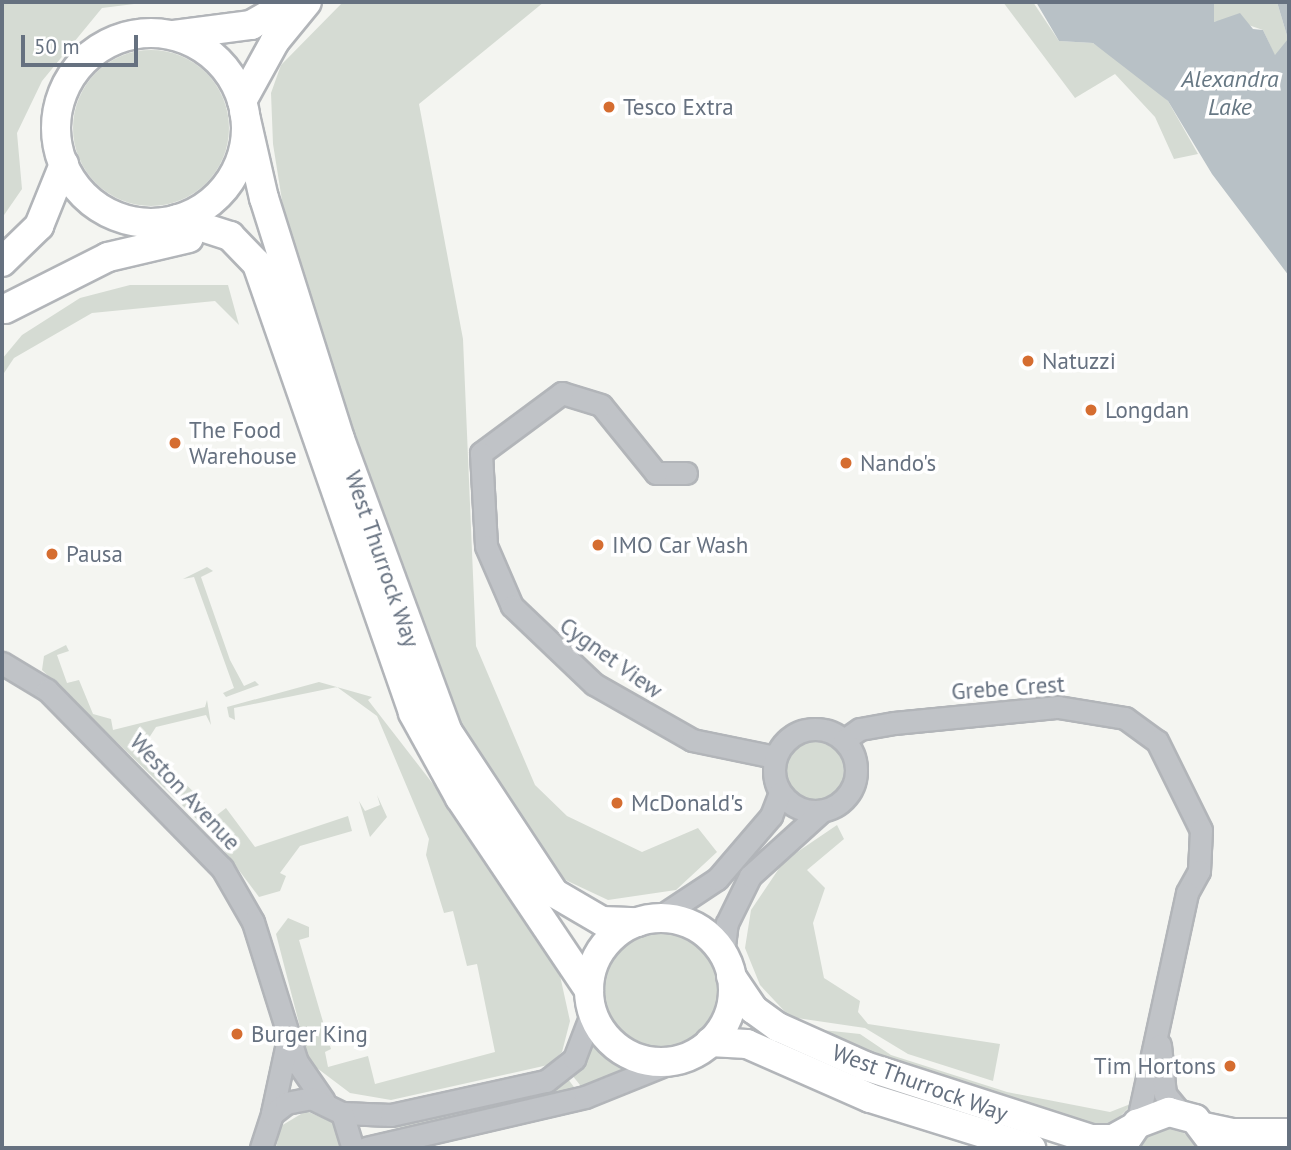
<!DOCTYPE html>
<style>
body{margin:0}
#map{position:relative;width:1291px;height:1150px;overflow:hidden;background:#f4f5f1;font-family:"PT Sans",sans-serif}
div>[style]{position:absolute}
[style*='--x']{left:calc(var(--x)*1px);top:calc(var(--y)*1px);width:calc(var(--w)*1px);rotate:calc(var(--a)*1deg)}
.green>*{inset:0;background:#d5dbd3}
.round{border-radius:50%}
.water>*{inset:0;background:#b8c1c6}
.roads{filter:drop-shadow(2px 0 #b2b5b9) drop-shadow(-2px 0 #b2b5b9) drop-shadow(0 2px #b2b5b9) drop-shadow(0 -2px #b2b5b9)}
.minor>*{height:21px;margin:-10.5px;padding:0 10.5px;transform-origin:10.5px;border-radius:10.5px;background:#c0c3c7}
.minor>.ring{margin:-10.5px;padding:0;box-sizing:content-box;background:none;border:21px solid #c0c3c7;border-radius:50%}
.major>*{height:28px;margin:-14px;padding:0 14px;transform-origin:14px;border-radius:14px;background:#fff}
.major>.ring{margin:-14px;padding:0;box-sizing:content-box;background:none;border:28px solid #fff;border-radius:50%}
.dots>*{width:19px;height:19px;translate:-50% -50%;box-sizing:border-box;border:4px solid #fff;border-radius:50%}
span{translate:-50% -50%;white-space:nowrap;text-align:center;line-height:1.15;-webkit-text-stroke:7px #fff;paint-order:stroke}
.poi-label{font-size:23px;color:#667180}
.left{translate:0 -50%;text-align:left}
.right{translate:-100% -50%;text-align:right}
.street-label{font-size:23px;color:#667180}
.water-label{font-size:24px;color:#677884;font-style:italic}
.frame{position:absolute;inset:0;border:4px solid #667180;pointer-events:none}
.scale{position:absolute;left:21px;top:35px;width:117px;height:32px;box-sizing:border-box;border:4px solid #667180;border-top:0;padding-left:9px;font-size:21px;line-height:24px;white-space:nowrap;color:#667180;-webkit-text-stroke:5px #fff;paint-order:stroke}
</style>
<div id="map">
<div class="green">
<i style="clip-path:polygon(2px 2px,150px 2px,102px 8px,42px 81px,17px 133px,22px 189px,2px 218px)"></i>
<i style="clip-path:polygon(343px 2px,544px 2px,419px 104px,463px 339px,476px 646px,535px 785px,567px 816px,642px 852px,698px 828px,717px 852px,676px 890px,608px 900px,559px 877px,460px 726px,428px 656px,288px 238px,273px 144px,271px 93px,281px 65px)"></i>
<i style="clip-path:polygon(1003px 2px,1033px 2px,1059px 41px,1093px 43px,1139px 74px,1168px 101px,1198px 154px,1174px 159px,1155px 117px,1115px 74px,1075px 98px)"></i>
<i style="clip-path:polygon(1214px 2px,1277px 2px,1288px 39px,1285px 48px,1275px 56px,1263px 30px,1231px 19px,1214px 22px)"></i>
<i class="round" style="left:73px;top:50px;width:156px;height:156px"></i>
<i style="clip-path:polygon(130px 285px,228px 285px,239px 325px,215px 301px,92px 313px,14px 358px,2px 376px,2px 359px,22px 335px,80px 298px)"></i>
<i style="clip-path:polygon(207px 567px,213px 571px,201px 577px,230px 660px,244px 686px,255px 681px,259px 685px,226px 697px,223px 693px,234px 688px,194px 577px,183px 579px)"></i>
<i style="clip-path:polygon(66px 645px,69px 651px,57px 655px,67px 683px,79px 680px,93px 714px,111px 719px,113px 730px,205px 707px,207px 700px,211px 725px,206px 715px,156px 727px,145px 744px,217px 815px,226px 808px,255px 847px,348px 816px,352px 831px,300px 846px,280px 873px,286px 876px,280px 891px,259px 897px,211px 833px,42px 670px,44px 656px)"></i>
<i style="clip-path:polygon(319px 682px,372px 697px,368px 700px,440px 793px,559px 971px,570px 1021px,562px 1052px,548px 1065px,391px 1100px,350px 1093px,309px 1062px,276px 934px,288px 918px,309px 927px,309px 937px,299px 940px,331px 1049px,325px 1052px,328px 1067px,368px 1056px,375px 1084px,495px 1052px,477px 964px,467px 966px,453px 911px,444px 913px,426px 855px,429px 839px,377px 716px,337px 687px,234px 708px,235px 720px,229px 717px,227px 707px)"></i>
<i class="round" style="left:786px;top:742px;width:58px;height:58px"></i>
<i style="clip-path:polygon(377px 795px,387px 817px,370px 837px,359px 801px,365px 811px,380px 805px)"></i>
<i style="clip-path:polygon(837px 825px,844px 839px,807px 870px,825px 888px,813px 923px,824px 978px,860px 1001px,858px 1012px,868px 1024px,1000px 1044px,993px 1081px,908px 1054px,865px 1028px,790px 1017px,760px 985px,745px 948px,751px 910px,784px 861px)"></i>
<i class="round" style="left:603px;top:932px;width:116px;height:116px"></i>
<i style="clip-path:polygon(813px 1029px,860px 1034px,891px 1055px,1007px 1092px,1110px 1112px,1133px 1103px,1111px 1126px,1098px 1129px,939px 1085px)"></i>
<i style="clip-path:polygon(591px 1041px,629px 1069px,584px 1090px,572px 1075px)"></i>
<i style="clip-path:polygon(568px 1079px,577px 1091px,397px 1128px,396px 1122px,545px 1091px)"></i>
<i style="clip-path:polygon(306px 1111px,332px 1122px,340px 1148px,276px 1148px,281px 1126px)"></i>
<i style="clip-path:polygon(1174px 1126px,1204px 1148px,1136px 1148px,1150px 1131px)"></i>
</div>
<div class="water">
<i style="clip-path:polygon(1036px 2px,1214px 2px,1214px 22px,1240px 13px,1253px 29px,1263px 30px,1275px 55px,1288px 39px,1277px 2px,1289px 2px,1289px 276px,1212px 174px,1168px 101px,1093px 43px,1059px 41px)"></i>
</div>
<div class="roads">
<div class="minor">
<i style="--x:686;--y:473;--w:30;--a:180"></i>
<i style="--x:656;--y:473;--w:87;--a:-129"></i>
<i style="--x:601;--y:405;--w:41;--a:-162.9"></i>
<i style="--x:562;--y:393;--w:101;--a:143.5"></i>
<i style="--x:481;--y:453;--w:93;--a:86.9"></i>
<i style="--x:486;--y:546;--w:65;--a:66.6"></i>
<i style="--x:512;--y:606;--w:113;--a:43.6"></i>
<i style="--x:594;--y:684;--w:113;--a:29.7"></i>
<i style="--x:692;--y:740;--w:85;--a:11.6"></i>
<i style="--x:2;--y:663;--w:52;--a:31"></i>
<i style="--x:47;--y:690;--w:250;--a:45.5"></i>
<i style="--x:222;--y:868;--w:62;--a:60.1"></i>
<i style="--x:253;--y:922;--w:147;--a:72.6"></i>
<i style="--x:297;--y:1062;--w:47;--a:55.3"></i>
<i class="ring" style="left:774px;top:729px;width:61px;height:61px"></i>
<i style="--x:844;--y:740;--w:19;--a:-35"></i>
<i style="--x:860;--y:729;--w:35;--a:-10"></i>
<i style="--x:894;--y:723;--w:165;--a:-5.6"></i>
<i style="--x:1058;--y:707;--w:68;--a:9.3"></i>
<i style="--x:1125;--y:718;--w:39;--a:36"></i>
<i style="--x:1157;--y:741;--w:99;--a:63.7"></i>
<i style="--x:1201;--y:830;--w:41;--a:92.8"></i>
<i style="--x:1199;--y:871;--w:25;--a:119"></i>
<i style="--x:1187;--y:893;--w:236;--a:102.2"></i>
<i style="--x:658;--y:918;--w:71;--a:-33.5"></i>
<i style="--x:717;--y:879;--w:83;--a:-49.4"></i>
<i style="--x:771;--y:816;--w:25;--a:-69"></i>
<i style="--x:723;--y:954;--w:31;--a:-83"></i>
<i style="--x:727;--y:923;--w:52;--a:-63.9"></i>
<i style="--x:750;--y:876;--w:98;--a:-42.1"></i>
<i style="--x:1160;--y:1045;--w:49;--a:84.2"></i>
<i style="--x:1165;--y:1094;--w:26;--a:51"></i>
<i style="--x:272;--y:1113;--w:72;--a:-77.9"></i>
<i style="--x:342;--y:1113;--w:49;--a:2.3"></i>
<i style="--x:391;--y:1115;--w:159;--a:-12.4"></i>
<i style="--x:546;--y:1081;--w:36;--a:-38"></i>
<i style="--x:574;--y:1059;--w:50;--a:-69"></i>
<i style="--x:261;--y:1148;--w:36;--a:-72"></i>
<i style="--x:272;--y:1114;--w:18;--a:-38"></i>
<i style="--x:286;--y:1103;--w:25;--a:-11"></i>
<i style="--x:311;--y:1098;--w:34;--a:26"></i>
<i style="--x:342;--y:1113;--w:37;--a:73"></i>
<i style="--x:366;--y:1148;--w:225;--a:-13.1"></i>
<i style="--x:585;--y:1097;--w:101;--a:-22"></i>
</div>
<div class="major">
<i class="ring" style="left:56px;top:33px;width:162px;height:162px"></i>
<i style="--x:174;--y:35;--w:78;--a:-7.4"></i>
<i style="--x:251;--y:25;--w:46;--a:-29.9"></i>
<i style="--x:242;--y:101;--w:68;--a:-61.2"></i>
<i style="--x:275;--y:41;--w:50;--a:-50.6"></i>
<i style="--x:244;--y:111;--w:89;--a:77.1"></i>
<i style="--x:264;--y:198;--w:253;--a:72.5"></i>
<i style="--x:340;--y:439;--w:312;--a:69.8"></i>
<i style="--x:448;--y:732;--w:193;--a:56.6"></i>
<i style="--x:554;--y:893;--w:56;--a:30.3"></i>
<i style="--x:602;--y:921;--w:35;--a:2"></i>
<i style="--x:177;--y:219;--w:56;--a:17.8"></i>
<i style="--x:230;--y:236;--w:39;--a:46"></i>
<i style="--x:257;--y:264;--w:475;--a:70.8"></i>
<i style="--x:413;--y:713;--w:97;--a:61.1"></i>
<i style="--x:460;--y:798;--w:231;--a:56.1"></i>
<i style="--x:2;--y:262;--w:52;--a:-44.2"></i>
<i style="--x:39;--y:226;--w:67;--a:-68"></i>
<i style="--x:5;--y:309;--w:115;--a:-26.8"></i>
<i style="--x:108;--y:257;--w:83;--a:-13.2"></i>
<i class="ring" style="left:589px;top:918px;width:116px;height:116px"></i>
<i style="--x:731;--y:976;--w:40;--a:56"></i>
<i style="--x:753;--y:1009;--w:31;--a:36"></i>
<i style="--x:778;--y:1027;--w:95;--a:24.1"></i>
<i style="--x:865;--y:1066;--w:237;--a:17.9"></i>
<i style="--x:1091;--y:1139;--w:22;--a:0"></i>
<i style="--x:1113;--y:1139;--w:21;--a:-29"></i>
<i style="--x:710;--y:1042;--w:37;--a:3"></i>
<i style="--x:747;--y:1044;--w:134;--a:23.7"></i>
<i style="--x:870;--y:1098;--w:169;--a:17.3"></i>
<i style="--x:1204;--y:1127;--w:30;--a:12"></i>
<i style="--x:1233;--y:1133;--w:56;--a:0"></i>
<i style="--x:1122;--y:1146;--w:27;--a:-56"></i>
<i style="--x:1137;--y:1124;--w:34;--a:-21"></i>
<i style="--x:1169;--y:1112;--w:27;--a:15"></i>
<i style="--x:1195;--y:1119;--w:36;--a:53"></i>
</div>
</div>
<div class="dots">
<i style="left:609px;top:107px;background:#d56d30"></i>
<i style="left:1028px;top:361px;background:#d56d30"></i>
<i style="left:1091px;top:410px;background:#d56d30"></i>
<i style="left:175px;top:443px;background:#d56d30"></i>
<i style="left:846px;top:463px;background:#d56d30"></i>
<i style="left:598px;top:545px;background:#d56d30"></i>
<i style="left:52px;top:554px;background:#d56d30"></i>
<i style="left:617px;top:803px;background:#d56d30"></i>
<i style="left:237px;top:1034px;background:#d56d30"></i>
<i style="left:1230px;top:1066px;background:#d56d30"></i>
</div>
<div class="poi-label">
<span class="left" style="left:623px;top:107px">Tesco Extra</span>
<span class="left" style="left:1042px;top:361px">Natuzzi</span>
<span class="left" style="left:1105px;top:410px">Longdan</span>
<span class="left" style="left:189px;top:443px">The Food<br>Warehouse</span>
<span class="left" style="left:860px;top:463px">Nando's</span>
<span class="left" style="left:612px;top:545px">IMO Car Wash</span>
<span class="left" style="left:66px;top:554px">Pausa</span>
<span class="left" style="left:631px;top:803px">McDonald's</span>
<span class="left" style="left:251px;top:1034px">Burger King</span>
<span class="right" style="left:1216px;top:1066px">Tim Hortons</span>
</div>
<div class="street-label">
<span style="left:382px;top:559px;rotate:71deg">West Thurrock Way</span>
<span style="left:611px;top:658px;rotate:36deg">Cygnet View</span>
<span style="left:1008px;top:688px;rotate:-4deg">Grebe Crest</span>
<span style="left:185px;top:792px;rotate:47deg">Weston Avenue</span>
<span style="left:920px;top:1083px;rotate:20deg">West Thurrock Way</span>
</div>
<div class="water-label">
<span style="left:1230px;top:93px">Alexandra<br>Lake</span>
</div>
<div class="frame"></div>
<div class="scale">50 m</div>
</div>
